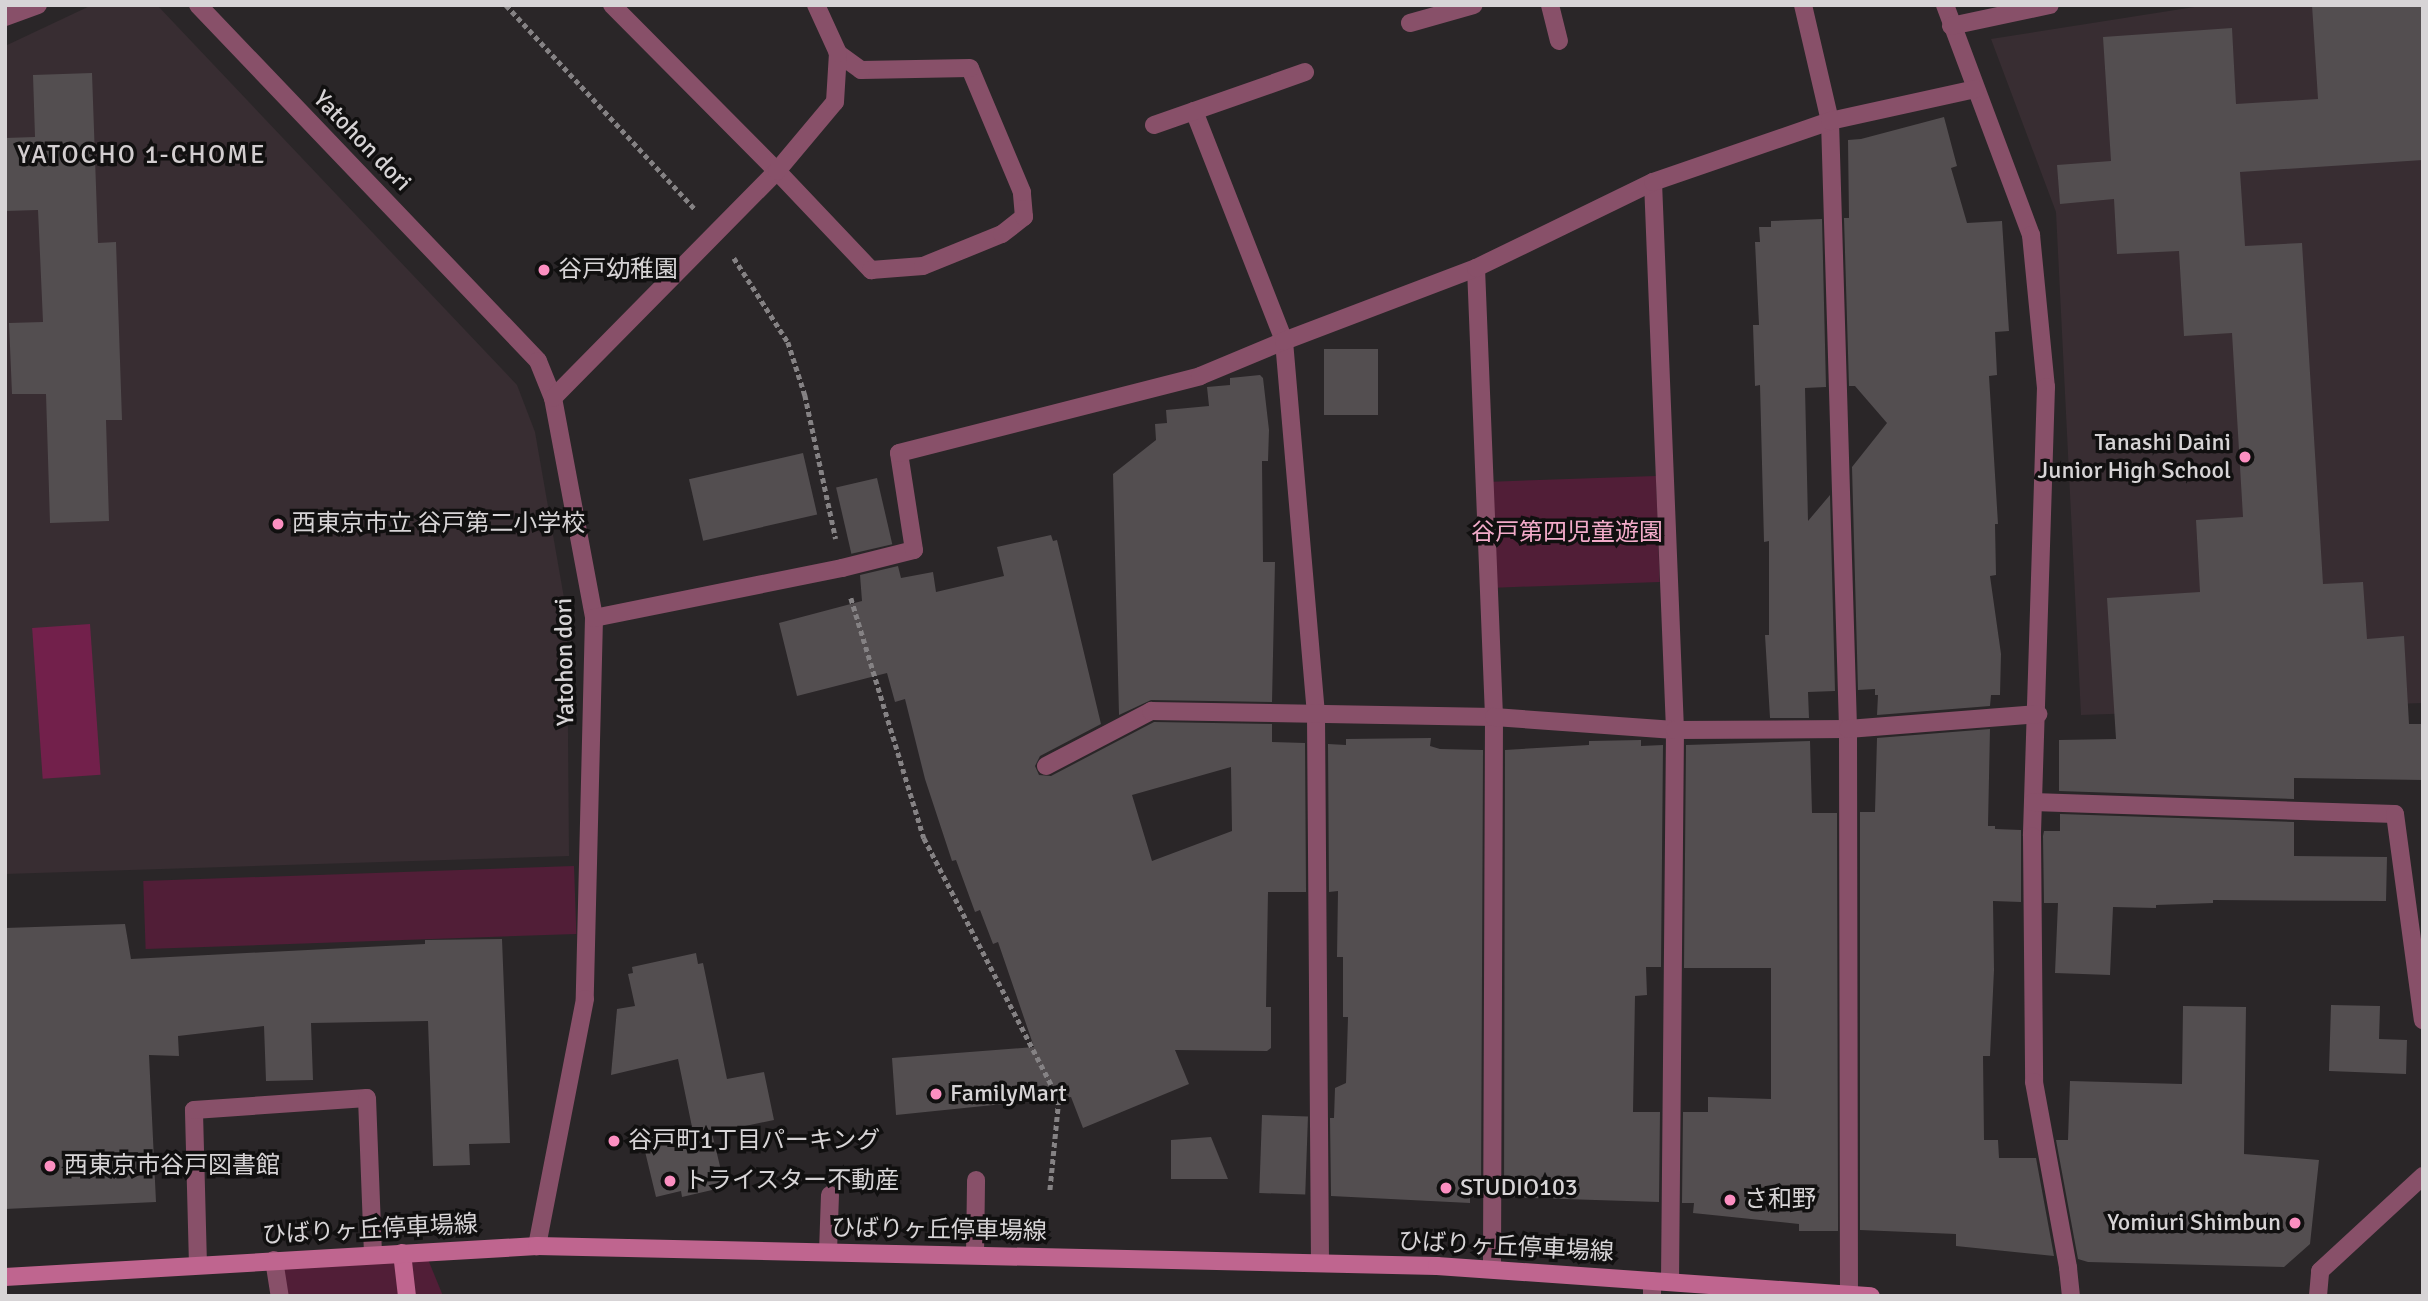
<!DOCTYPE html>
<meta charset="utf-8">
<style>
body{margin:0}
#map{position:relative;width:2428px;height:1301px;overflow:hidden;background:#2a2628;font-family:Signika,"Noto Sans JP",sans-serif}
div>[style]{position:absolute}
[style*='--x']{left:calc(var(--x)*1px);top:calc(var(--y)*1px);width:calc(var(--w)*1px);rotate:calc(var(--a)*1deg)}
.built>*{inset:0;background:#382d32}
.green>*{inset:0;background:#511e37;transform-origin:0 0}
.water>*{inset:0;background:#72204b;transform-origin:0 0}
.building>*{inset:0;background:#534e50;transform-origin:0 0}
.path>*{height:4.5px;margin-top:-2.25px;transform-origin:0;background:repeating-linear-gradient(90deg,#858284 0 5px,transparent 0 8.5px)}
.lane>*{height:18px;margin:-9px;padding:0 9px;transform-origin:9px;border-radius:9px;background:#885069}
.street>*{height:18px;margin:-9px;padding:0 9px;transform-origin:9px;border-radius:9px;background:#885069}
.secondary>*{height:18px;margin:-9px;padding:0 9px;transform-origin:9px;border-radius:9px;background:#bf658f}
.dots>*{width:19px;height:19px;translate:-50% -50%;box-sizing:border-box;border:4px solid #111010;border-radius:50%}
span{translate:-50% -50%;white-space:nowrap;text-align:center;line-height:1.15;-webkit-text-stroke:7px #111010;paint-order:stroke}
.street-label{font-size:24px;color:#d7d4d6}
.poi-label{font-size:24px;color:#d7d4d6}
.left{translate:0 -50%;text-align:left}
.right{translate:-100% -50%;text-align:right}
.park-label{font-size:24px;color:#f2abc9}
.neighbourhood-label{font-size:26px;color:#d3ced0;letter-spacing:2px}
.frame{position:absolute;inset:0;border:7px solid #d7d4d6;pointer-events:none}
</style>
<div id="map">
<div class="built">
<i style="clip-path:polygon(92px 5px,157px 5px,517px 385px,535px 432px,567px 615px,569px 856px,5px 874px,5px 46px)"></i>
<i style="clip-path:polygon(2207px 5px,2423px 5px,2423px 703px,2081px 715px,2056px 212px,1991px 39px)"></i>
</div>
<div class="green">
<i style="left:1656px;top:476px;width:106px;height:164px;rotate:88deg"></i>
<i style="left:574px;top:866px;width:68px;height:431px;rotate:88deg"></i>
<i style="clip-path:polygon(425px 1252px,443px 1296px,280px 1296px,274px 1260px)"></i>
</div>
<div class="water">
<i style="left:90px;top:624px;width:151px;height:58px;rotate:86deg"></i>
</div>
<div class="building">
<i style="clip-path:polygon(2312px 5px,2423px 5px,2423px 160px,2240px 172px,2245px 246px,2302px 243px,2323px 584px,2363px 582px,2367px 639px,2404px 636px,2409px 724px,2423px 724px,2423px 780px,2294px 778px,2294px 799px,2059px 791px,2059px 740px,2116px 739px,2107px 598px,2200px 592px,2196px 520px,2243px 517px,2232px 333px,2184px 336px,2179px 251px,2117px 254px,2114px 199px,2060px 204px,2057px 165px,2111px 161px,2103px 37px,2232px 28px,2236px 104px,2318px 99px)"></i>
<i style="clip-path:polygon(92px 73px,98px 243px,116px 242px,122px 420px,106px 420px,109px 521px,50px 523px,46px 394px,12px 394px,9px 323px,43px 322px,38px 210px,5px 211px,5px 138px,35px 137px,33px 75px)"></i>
<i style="clip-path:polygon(1944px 117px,1957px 166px,1951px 168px,1967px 223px,2002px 221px,2009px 331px,1995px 332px,1997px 375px,1989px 376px,1998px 524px,1995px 524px,1996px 575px,1990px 576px,2001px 654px,2000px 695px,1991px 695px,1990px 706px,1877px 715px,1878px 695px,1875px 695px,1875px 689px,1858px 690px,1852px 467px,1887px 423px,1855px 386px,1849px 386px,1844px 218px,1849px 218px,1848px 140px,1861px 139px)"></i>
<i style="clip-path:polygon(1822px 219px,1826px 387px,1805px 388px,1808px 521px,1830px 495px,1835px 691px,1808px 692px,1809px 718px,1770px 718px,1765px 635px,1769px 635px,1769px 541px,1764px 542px,1760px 385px,1755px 386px,1753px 325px,1759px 325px,1755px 242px,1760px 242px,1759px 227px,1771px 227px,1771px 221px)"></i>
<i style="left:1324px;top:349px;width:54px;height:66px"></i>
<i style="clip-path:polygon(1260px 375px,1263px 378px,1269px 430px,1268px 461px,1262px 461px,1263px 562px,1275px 562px,1272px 702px,1151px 700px,1119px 715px,1113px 474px,1156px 440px,1155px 424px,1167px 423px,1166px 410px,1209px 406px,1207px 387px,1230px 385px,1230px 378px)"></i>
<i style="left:803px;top:453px;width:63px;height:117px;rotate:77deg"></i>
<i style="left:877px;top:478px;width:68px;height:42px;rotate:77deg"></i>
<i style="clip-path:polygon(evenodd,1051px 535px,1053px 541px,1057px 540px,1101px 724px,1040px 756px,1035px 766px,1039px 775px,1051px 776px,1154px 722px,1272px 724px,1272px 742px,1305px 743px,1306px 892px,1268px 892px,1266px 1007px,1271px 1007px,1271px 1048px,1267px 1051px,1175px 1050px,1189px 1084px,1083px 1128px,1071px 1097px,896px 1115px,892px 1058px,1034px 1047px,998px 942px,993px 944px,980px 910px,975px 912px,956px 860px,952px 861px,925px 779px,905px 699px,895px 702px,887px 673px,797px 696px,779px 623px,862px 601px,860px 575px,898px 566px,901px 578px,933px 572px,936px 592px,1004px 576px,997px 547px,1051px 535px,1231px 767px,1232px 831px,1152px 861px,1132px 795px,1231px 767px)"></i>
<i style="clip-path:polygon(1990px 729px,1988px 826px,1995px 826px,1995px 829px,2021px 830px,2021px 902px,1993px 901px,1994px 970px,1990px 1056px,1983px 1056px,1984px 1140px,1998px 1140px,1999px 1158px,2036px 1158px,2054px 1256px,1956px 1246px,1956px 1234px,1860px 1230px,1860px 812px,1875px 812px,1877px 738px)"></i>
<i style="clip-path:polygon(1431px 738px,1430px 746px,1440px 749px,1483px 750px,1481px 1196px,1470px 1196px,1470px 1203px,1331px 1196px,1330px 1118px,1334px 1118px,1335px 1088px,1346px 1083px,1348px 1017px,1343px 1017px,1343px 957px,1337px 957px,1338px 891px,1329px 892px,1328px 744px,1346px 745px,1346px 739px)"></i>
<i style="clip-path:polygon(1641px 740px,1641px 746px,1663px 745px,1661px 967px,1646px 967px,1647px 995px,1635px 996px,1633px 1112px,1660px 1112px,1659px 1202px,1504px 1197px,1505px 750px,1589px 745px,1589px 741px)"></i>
<i style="clip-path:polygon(1810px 741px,1812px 813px,1837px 813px,1838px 1231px,1799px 1231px,1799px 1224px,1693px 1213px,1694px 1203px,1682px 1203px,1683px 1112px,1708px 1112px,1708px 1097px,1771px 1099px,1771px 968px,1684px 968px,1686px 745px)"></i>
<i style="clip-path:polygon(2060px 814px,2294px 822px,2294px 856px,2387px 857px,2386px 901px,2213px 900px,2213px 903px,2156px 905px,2156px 908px,2113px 907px,2110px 975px,2055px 973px,2058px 903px,2044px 903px,2043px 836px,2044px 831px,2060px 831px)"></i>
<i style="clip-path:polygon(125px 924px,131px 959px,425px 944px,425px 940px,502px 939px,510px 1143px,469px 1144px,470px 1165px,433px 1166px,428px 1021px,311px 1023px,313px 1080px,266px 1081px,264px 1026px,178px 1036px,179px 1056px,149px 1055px,156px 1202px,5px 1209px,5px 928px)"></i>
<i style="clip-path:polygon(696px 953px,698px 964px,703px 963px,727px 1079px,764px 1072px,774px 1120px,712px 1133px,725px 1187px,682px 1197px,681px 1191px,656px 1197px,642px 1139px,692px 1127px,678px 1059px,611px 1075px,617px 1009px,635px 1006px,628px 974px,633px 973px,632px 967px)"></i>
<i style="clip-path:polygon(2331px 1005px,2380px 1006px,2379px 1039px,2407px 1040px,2406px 1074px,2329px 1071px)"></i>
<i style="clip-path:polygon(2183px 1006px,2246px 1007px,2244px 1154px,2319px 1160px,2310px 1244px,2284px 1267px,2088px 1262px,2078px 1259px,2056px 1140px,2068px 1140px,2070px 1081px,2182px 1084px)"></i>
<i style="left:1262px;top:1115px;width:46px;height:78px;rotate:2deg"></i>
<i style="clip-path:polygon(1211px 1137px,1228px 1179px,1171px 1179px,1171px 1140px)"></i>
</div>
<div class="path">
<i style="--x:506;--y:5;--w:280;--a:47.2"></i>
<i style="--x:734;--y:258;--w:100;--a:57.3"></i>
<i style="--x:788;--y:342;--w:56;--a:72.2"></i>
<i style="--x:805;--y:395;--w:147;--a:77.9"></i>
<i style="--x:851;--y:598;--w:251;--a:73.1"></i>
<i style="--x:924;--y:838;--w:295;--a:62.7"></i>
<i style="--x:1059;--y:1100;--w:91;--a:95.6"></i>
</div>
<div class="lane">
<i style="--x:1550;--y:5;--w:37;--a:76"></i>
<i style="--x:1410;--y:23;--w:66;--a:-15.7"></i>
<i style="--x:1194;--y:111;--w:247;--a:68.6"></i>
<i style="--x:1154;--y:125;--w:160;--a:-19.3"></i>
<i style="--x:828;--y:1252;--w:57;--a:-88"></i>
<i style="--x:975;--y:1255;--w:75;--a:-89.2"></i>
<i style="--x:198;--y:1265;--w:155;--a:-91.5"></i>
<i style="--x:194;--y:1110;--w:173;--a:-4"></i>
<i style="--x:367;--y:1098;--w:156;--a:87.8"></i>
<i style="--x:1652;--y:1296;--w:15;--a:-90"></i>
</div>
<div class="street">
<i style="--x:198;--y:5;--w:492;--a:46.3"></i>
<i style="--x:538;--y:361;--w:40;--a:68"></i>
<i style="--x:553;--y:398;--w:224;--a:79.4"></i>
<i style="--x:594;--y:618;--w:381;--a:91.4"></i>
<i style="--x:585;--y:999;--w:252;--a:101"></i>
<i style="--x:612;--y:5;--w:234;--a:45.2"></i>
<i style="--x:777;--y:171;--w:137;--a:46.5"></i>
<i style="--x:871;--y:270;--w:52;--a:-4.4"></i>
<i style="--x:923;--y:266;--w:85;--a:-22.1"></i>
<i style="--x:1002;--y:234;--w:28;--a:-38"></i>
<i style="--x:1024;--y:217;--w:25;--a:-95"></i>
<i style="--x:1022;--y:192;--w:134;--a:-112.8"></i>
<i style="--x:970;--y:68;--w:109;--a:178.9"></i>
<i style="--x:861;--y:70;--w:29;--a:-144"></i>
<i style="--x:1803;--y:5;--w:119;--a:76.9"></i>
<i style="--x:1830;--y:121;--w:608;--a:88.3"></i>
<i style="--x:1848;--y:729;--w:565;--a:89.9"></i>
<i style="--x:1945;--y:5;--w:246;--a:69.5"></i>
<i style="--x:2031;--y:235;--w:153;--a:84.4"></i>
<i style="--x:2046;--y:387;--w:449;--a:91.8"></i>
<i style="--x:2032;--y:836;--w:246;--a:89.5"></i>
<i style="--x:2034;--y:1082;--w:189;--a:79.6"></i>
<i style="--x:2068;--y:1268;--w:28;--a:84"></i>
<i style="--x:5;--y:17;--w:35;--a:-20"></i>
<i style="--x:1951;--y:26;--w:101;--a:-12"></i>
<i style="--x:1653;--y:182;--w:548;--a:87.7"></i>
<i style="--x:1675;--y:730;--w:552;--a:90.52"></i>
<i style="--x:1476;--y:268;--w:449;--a:87.7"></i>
<i style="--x:1494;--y:717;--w:552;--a:90.21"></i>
<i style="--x:1284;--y:341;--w:376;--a:85.1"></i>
<i style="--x:1316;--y:716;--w:546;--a:89.58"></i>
<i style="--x:553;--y:398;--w:319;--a:-45.4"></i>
<i style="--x:777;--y:171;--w:90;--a:-50"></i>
<i style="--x:835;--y:102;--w:49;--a:-86.5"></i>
<i style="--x:838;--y:53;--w:53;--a:-114.6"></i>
<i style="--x:594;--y:618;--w:253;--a:-11.4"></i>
<i style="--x:842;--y:568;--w:74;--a:-14"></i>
<i style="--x:914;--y:550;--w:98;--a:-98.8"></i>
<i style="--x:899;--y:453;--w:311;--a:-14.3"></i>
<i style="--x:1200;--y:376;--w:91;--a:-22.6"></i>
<i style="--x:1284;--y:341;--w:205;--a:-20.8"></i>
<i style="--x:1476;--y:268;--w:197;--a:-25.9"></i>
<i style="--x:1653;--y:182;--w:187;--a:-19"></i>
<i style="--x:1830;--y:121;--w:149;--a:-12.4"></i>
<i style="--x:1046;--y:766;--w:119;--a:-27.6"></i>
<i style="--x:1151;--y:711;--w:343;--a:1"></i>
<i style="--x:1494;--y:717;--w:181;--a:4.1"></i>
<i style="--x:1675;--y:730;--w:173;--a:-0.3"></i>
<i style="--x:1848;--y:729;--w:191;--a:-4.5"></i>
<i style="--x:2033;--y:802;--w:362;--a:1.9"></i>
<i style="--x:2395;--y:814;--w:208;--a:82.3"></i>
<i style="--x:274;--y:1260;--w:36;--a:81"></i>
<i style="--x:2318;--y:1296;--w:25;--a:-85"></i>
<i style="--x:2320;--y:1271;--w:140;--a:-42.7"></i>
</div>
<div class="secondary">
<i style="--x:402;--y:1253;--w:43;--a:83.4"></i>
<i style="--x:5;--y:1277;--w:533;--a:-3.33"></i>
<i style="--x:537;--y:1246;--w:900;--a:1.27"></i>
<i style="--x:1437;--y:1266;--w:435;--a:4"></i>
</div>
<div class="dots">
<i style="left:544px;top:270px;background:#fc8fc1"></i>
<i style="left:2245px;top:457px;background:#fc8fc1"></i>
<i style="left:278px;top:524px;background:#fc8fc1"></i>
<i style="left:936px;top:1094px;background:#fc8fc1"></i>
<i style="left:614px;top:1141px;background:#fc8fc1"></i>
<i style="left:50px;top:1166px;background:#fc8fc1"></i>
<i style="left:670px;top:1181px;background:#fc8fc1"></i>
<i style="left:1446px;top:1188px;background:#fc8fc1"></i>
<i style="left:1730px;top:1200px;background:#fc8fc1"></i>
<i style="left:2295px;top:1223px;background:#fc8fc1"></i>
</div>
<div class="street-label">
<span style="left:362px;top:141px;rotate:46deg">Yatohon dori</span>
<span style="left:565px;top:662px;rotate:-91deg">Yatohon dori</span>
<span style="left:370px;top:1230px;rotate:-3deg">ひばりヶ丘停車場線</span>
<span style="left:939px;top:1230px;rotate:1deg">ひばりヶ丘停車場線</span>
<span style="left:1506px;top:1247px;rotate:3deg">ひばりヶ丘停車場線</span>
</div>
<div class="poi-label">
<span class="left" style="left:558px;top:270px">谷戸幼稚園</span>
<span class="right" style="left:2231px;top:457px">Tanashi Daini<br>Junior High School</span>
<span class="left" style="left:292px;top:524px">西東京市立 谷戸第二小学校</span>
<span class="left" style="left:950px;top:1094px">FamilyMart</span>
<span class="left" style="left:628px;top:1141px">谷戸町1丁目パーキング</span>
<span class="left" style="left:64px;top:1166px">西東京市谷戸図書館</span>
<span class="left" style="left:684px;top:1181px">トライスター不動産</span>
<span class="left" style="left:1460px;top:1188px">STUDIO103</span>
<span class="left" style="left:1744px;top:1200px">さ和野</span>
<span class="right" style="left:2281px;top:1223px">Yomiuri Shimbun</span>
</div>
<div class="park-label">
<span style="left:1567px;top:533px">谷戸第四児童遊園</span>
</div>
<div class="neighbourhood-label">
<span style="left:142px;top:156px">YATOCHO 1-CHOME</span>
</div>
<div class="frame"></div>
</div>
